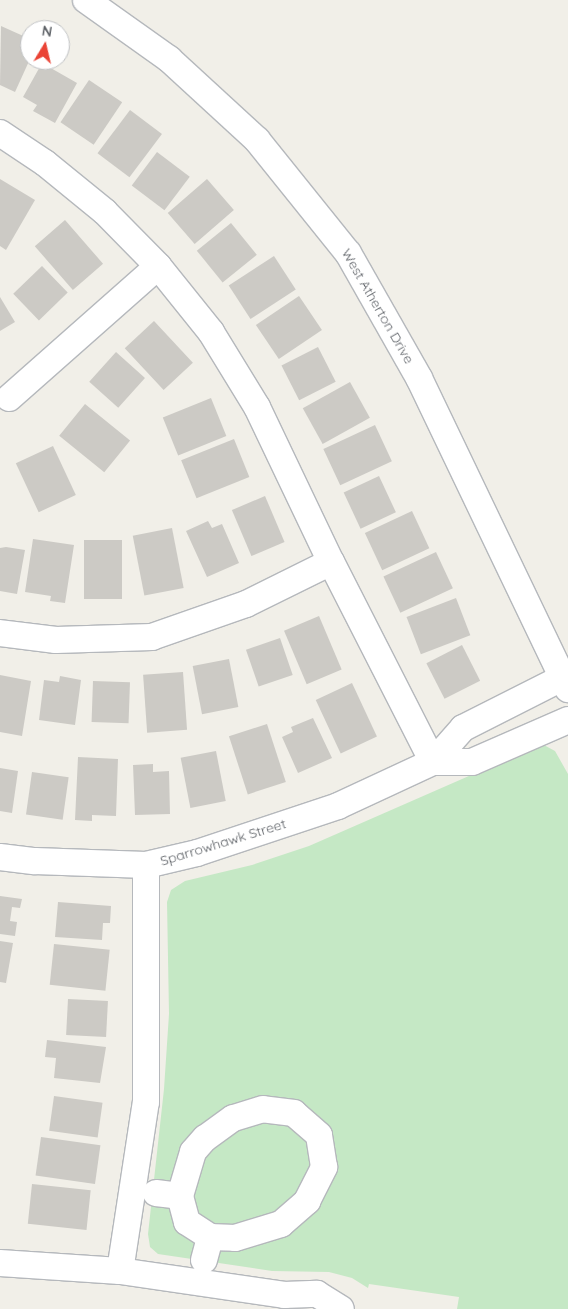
<!DOCTYPE html>
<style>
body{margin:0}
#map{position:relative;width:568px;height:1309px;overflow:hidden;background:#f1efe8;font-family:Quicksand,sans-serif}
div>[style]{position:absolute}
[style*='--x']{left:calc(var(--x)*1px);top:calc(var(--y)*1px);width:calc(var(--w)*1px);rotate:calc(var(--a)*1deg)}
.green>*{inset:0;background:#c5e8c5}
.building>*{inset:0;background:#cccac5;transform-origin:0 0}
.roads{filter:drop-shadow(1px 0 #b5b8bc) drop-shadow(-1px 0 #b5b8bc) drop-shadow(0 1px #b5b8bc) drop-shadow(0 -1px #b5b8bc)}
.minor>*{height:26px;margin:-13px;padding:0 13px;transform-origin:13px;border-radius:13px;background:#fff}
span{translate:-50% -50%;white-space:nowrap;text-align:center;line-height:1.15;-webkit-text-stroke:4px #fff;paint-order:stroke}
.street-label{font-size:14px;color:#5f6368}
.north{position:absolute;left:20px;top:20px;width:50px;height:50px;box-sizing:border-box;background:#fff;border:1px solid #bfc1c3;border-radius:50%;rotate:9deg;font-size:14px;font-weight:700;line-height:20px;text-align:center;color:#5f6368}
.north::after{content:'';display:block;margin:auto;width:18px;height:22px;background:#ea4335;clip-path:polygon(50% 0,100% 100%,50% 72%,0 100%)}
</style>
<div id="map">
<div class="green">
<i style="clip-path:polygon(542px 744px,555px 751px,568px 774px,568px 1309px,457px 1309px,459px 1297px,369px 1284px,368px 1288px,352px 1278px,329px 1272px,272px 1271px,158px 1254px,150px 1247px,148px 1234px,164px 1089px,169px 1014px,167px 902px,171px 890px,185px 881px,252px 865px,309px 846px)"></i>
</div>
<div class="building">
<i style="clip-path:polygon(1px 26px,30px 39px,30px 59px,15px 92px,0 85px)"></i>
<i style="clip-path:polygon(42px 63px,77px 83px,55px 123px,33px 111px,37px 105px,23px 97px)"></i>
<i style="left:89px;top:80px;width:40px;height:51px;rotate:34deg"></i>
<i style="left:130px;top:110px;width:40px;height:54px;rotate:37deg"></i>
<i style="left:157px;top:152px;width:41px;height:42px;rotate:37deg"></i>
<i style="clip-path:polygon(0 179px,35px 200px,6px 250px,0 246px)"></i>
<i style="left:207px;top:179px;width:41px;height:52px;rotate:49deg"></i>
<i style="left:65px;top:220px;width:58px;height:40px;rotate:49deg"></i>
<i style="left:231px;top:223px;width:41px;height:44px;rotate:51deg"></i>
<i style="left:274px;top:256px;width:40px;height:54px;rotate:57deg"></i>
<i style="left:42px;top:266px;width:37px;height:40px;rotate:46deg"></i>
<i style="left:299px;top:296px;width:41px;height:52px;rotate:56deg"></i>
<i style="clip-path:polygon(0 297px,15px 322px,0 331px)"></i>
<i style="left:154px;top:321px;width:57px;height:40px;rotate:47deg"></i>
<i style="left:318px;top:347px;width:39px;height:41px;rotate:63deg"></i>
<i style="left:116px;top:352px;width:39px;height:40px;rotate:42deg"></i>
<i style="left:350px;top:382px;width:41px;height:54px;rotate:61deg"></i>
<i style="left:211px;top:398px;width:41px;height:52px;rotate:68deg"></i>
<i style="left:85px;top:404px;width:58px;height:41px;rotate:39deg"></i>
<i style="left:375px;top:425px;width:40px;height:57px;rotate:65deg"></i>
<i style="left:234px;top:439px;width:41px;height:57px;rotate:68deg"></i>
<i style="left:53px;top:446px;width:54px;height:41px;rotate:65deg"></i>
<i style="left:379px;top:476px;width:40px;height:39px;rotate:65deg"></i>
<i style="left:265px;top:496px;width:50px;height:36px;rotate:67deg"></i>
<i style="left:412px;top:511px;width:41px;height:52px;rotate:65deg"></i>
<i style="clip-path:polygon(208px 521px,212px 528px,222px 524px,239px 563px,207px 577px,186px 531px)"></i>
<i style="left:172px;top:528px;width:61px;height:40px;rotate:79deg"></i>
<i style="clip-path:polygon(33px 539px,74px 545px,65px 603px,50px 601px,51px 596px,25px 592px)"></i>
<i style="left:84px;top:540px;width:38px;height:59px"></i>
<i style="clip-path:polygon(6px 547px,25px 550px,17px 594px,0 591px,0 548px)"></i>
<i style="left:436px;top:552px;width:40px;height:58px;rotate:65deg"></i>
<i style="left:456px;top:598px;width:40px;height:53px;rotate:69deg"></i>
<i style="left:319px;top:616px;width:58px;height:38px;rotate:67deg"></i>
<i style="left:280px;top:638px;width:39px;height:36px;rotate:71deg"></i>
<i style="left:462px;top:645px;width:40px;height:40px;rotate:63deg"></i>
<i style="left:229px;top:659px;width:49px;height:37px;rotate:79deg"></i>
<i style="left:183px;top:672px;width:58px;height:40px;rotate:86deg"></i>
<i style="clip-path:polygon(0 675px,31px 681px,22px 736px,0 732px)"></i>
<i style="clip-path:polygon(60px 676px,81px 680px,75px 725px,39px 720px,44px 680px,59px 682px)"></i>
<i style="left:93px;top:681px;width:37px;height:41px;rotate:2deg"></i>
<i style="left:352px;top:683px;width:59px;height:40px;rotate:65deg"></i>
<i style="clip-path:polygon(313px 718px,332px 758px,298px 773px,282px 737px,293px 732px,291px 727px)"></i>
<i style="left:267px;top:724px;width:61px;height:40px;rotate:72deg"></i>
<i style="left:216px;top:751px;width:51px;height:36px;rotate:79deg"></i>
<i style="clip-path:polygon(78px 757px,118px 759px,116px 816px,92px 815px,92px 821px,75px 820px)"></i>
<i style="clip-path:polygon(153px 764px,153px 772px,169px 771px,170px 814px,135px 815px,133px 765px)"></i>
<i style="clip-path:polygon(0 768px,18px 771px,12px 813px,0 811px)"></i>
<i style="left:32px;top:772px;width:37px;height:43px;rotate:8deg"></i>
<i style="clip-path:polygon(0 896px,22px 899px,20px 908px,12px 907px,10px 921px,17px 922px,15px 936px,0 934px)"></i>
<i style="clip-path:polygon(58px 902px,111px 906px,110px 923px,103px 923px,102px 940px,55px 937px)"></i>
<i style="clip-path:polygon(0 941px,13px 943px,6px 983px,0 982px)"></i>
<i style="left:54px;top:944px;width:56px;height:41px;rotate:6deg"></i>
<i style="left:68px;top:999px;width:40px;height:36px;rotate:3deg"></i>
<i style="clip-path:polygon(47px 1040px,106px 1047px,100px 1083px,54px 1078px,56px 1058px,45px 1057px)"></i>
<i style="left:54px;top:1096px;width:49px;height:35px;rotate:8deg"></i>
<i style="left:41px;top:1137px;width:60px;height:39px;rotate:8deg"></i>
<i style="left:32px;top:1184px;width:59px;height:40px;rotate:6deg"></i>
</div>
<div class="roads">
<div class="minor">
<i style="--x:86;--y:0;--w:102;--a:35.4"></i>
<i style="--x:169;--y:59;--w:120;--a:42.6"></i>
<i style="--x:257;--y:140;--w:145;--a:51.2"></i>
<i style="--x:348;--y:253;--w:144;--a:60.4"></i>
<i style="--x:419;--y:378;--w:345;--a:64.4"></i>
<i style="--x:0;--y:133;--w:54;--a:33.7"></i>
<i style="--x:45;--y:163;--w:77;--a:39.2"></i>
<i style="--x:105;--y:212;--w:76;--a:45.5"></i>
<i style="--x:158;--y:266;--w:85;--a:51.2"></i>
<i style="--x:211;--y:332;--w:88;--a:58.5"></i>
<i style="--x:257;--y:407;--w:172;--a:64.5"></i>
<i style="--x:331;--y:562;--w:95;--a:153.7"></i>
<i style="--x:246;--y:604;--w:100;--a:160.7"></i>
<i style="--x:152;--y:637;--w:96;--a:178.2"></i>
<i style="--x:56;--y:640;--w:56;--a:-172.9"></i>
<i style="--x:9;--y:398;--w:199;--a:-41.5"></i>
<i style="--x:562;--y:678;--w:111;--a:153.2"></i>
<i style="--x:463;--y:728;--w:45;--a:131.4"></i>
<i style="--x:433;--y:762;--w:39;--a:0"></i>
<i style="--x:472;--y:762;--w:105;--a:-23.6"></i>
<i style="--x:0;--y:857;--w:35;--a:7"></i>
<i style="--x:35;--y:861;--w:111;--a:2.1"></i>
<i style="--x:146;--y:865;--w:52;--a:-13.2"></i>
<i style="--x:197;--y:853;--w:149;--a:-18.4"></i>
<i style="--x:338;--y:806;--w:105;--a:-24.9"></i>
<i style="--x:433;--y:762;--w:225;--a:-117"></i>
<i style="--x:156;--y:1193;--w:24;--a:7"></i>
<i style="--x:204;--y:1260;--w:24;--a:-75"></i>
<i style="--x:210;--y:1237;--w:25;--a:2"></i>
<i style="--x:235;--y:1238;--w:48;--a:-16.9"></i>
<i style="--x:281;--y:1224;--w:35;--a:-41"></i>
<i style="--x:307;--y:1201;--w:38;--a:-63"></i>
<i style="--x:324;--y:1167;--w:32;--a:-99"></i>
<i style="--x:319;--y:1135;--w:33;--a:-139"></i>
<i style="--x:294;--y:1113;--w:31;--a:-173"></i>
<i style="--x:263;--y:1109;--w:31;--a:163"></i>
<i style="--x:233;--y:1118;--w:34;--a:144"></i>
<i style="--x:205;--y:1138;--w:18;--a:131"></i>
<i style="--x:193;--y:1152;--w:46;--a:106.5"></i>
<i style="--x:180;--y:1196;--w:27;--a:75"></i>
<i style="--x:187;--y:1222;--w:27;--a:33"></i>
<i style="--x:0;--y:1263;--w:120;--a:3.8"></i>
<i style="--x:120;--y:1271;--w:166;--a:8.3"></i>
<i style="--x:284;--y:1295;--w:33;--a:-2"></i>
<i style="--x:317;--y:1294;--w:28;--a:32"></i>
<i style="--x:120;--y:1271;--w:171;--a:-81.3"></i>
<i style="--x:146;--y:1102;--w:237;--a:-90"></i>
</div>
</div>
<div class="street-label">
<span style="left:378px;top:306px;rotate:60deg">West Atherton Drive</span>
<span style="left:223px;top:842px;rotate:-17deg">Sparrowhawk Street</span>
</div>
<div class="north">N</div>
</div>
